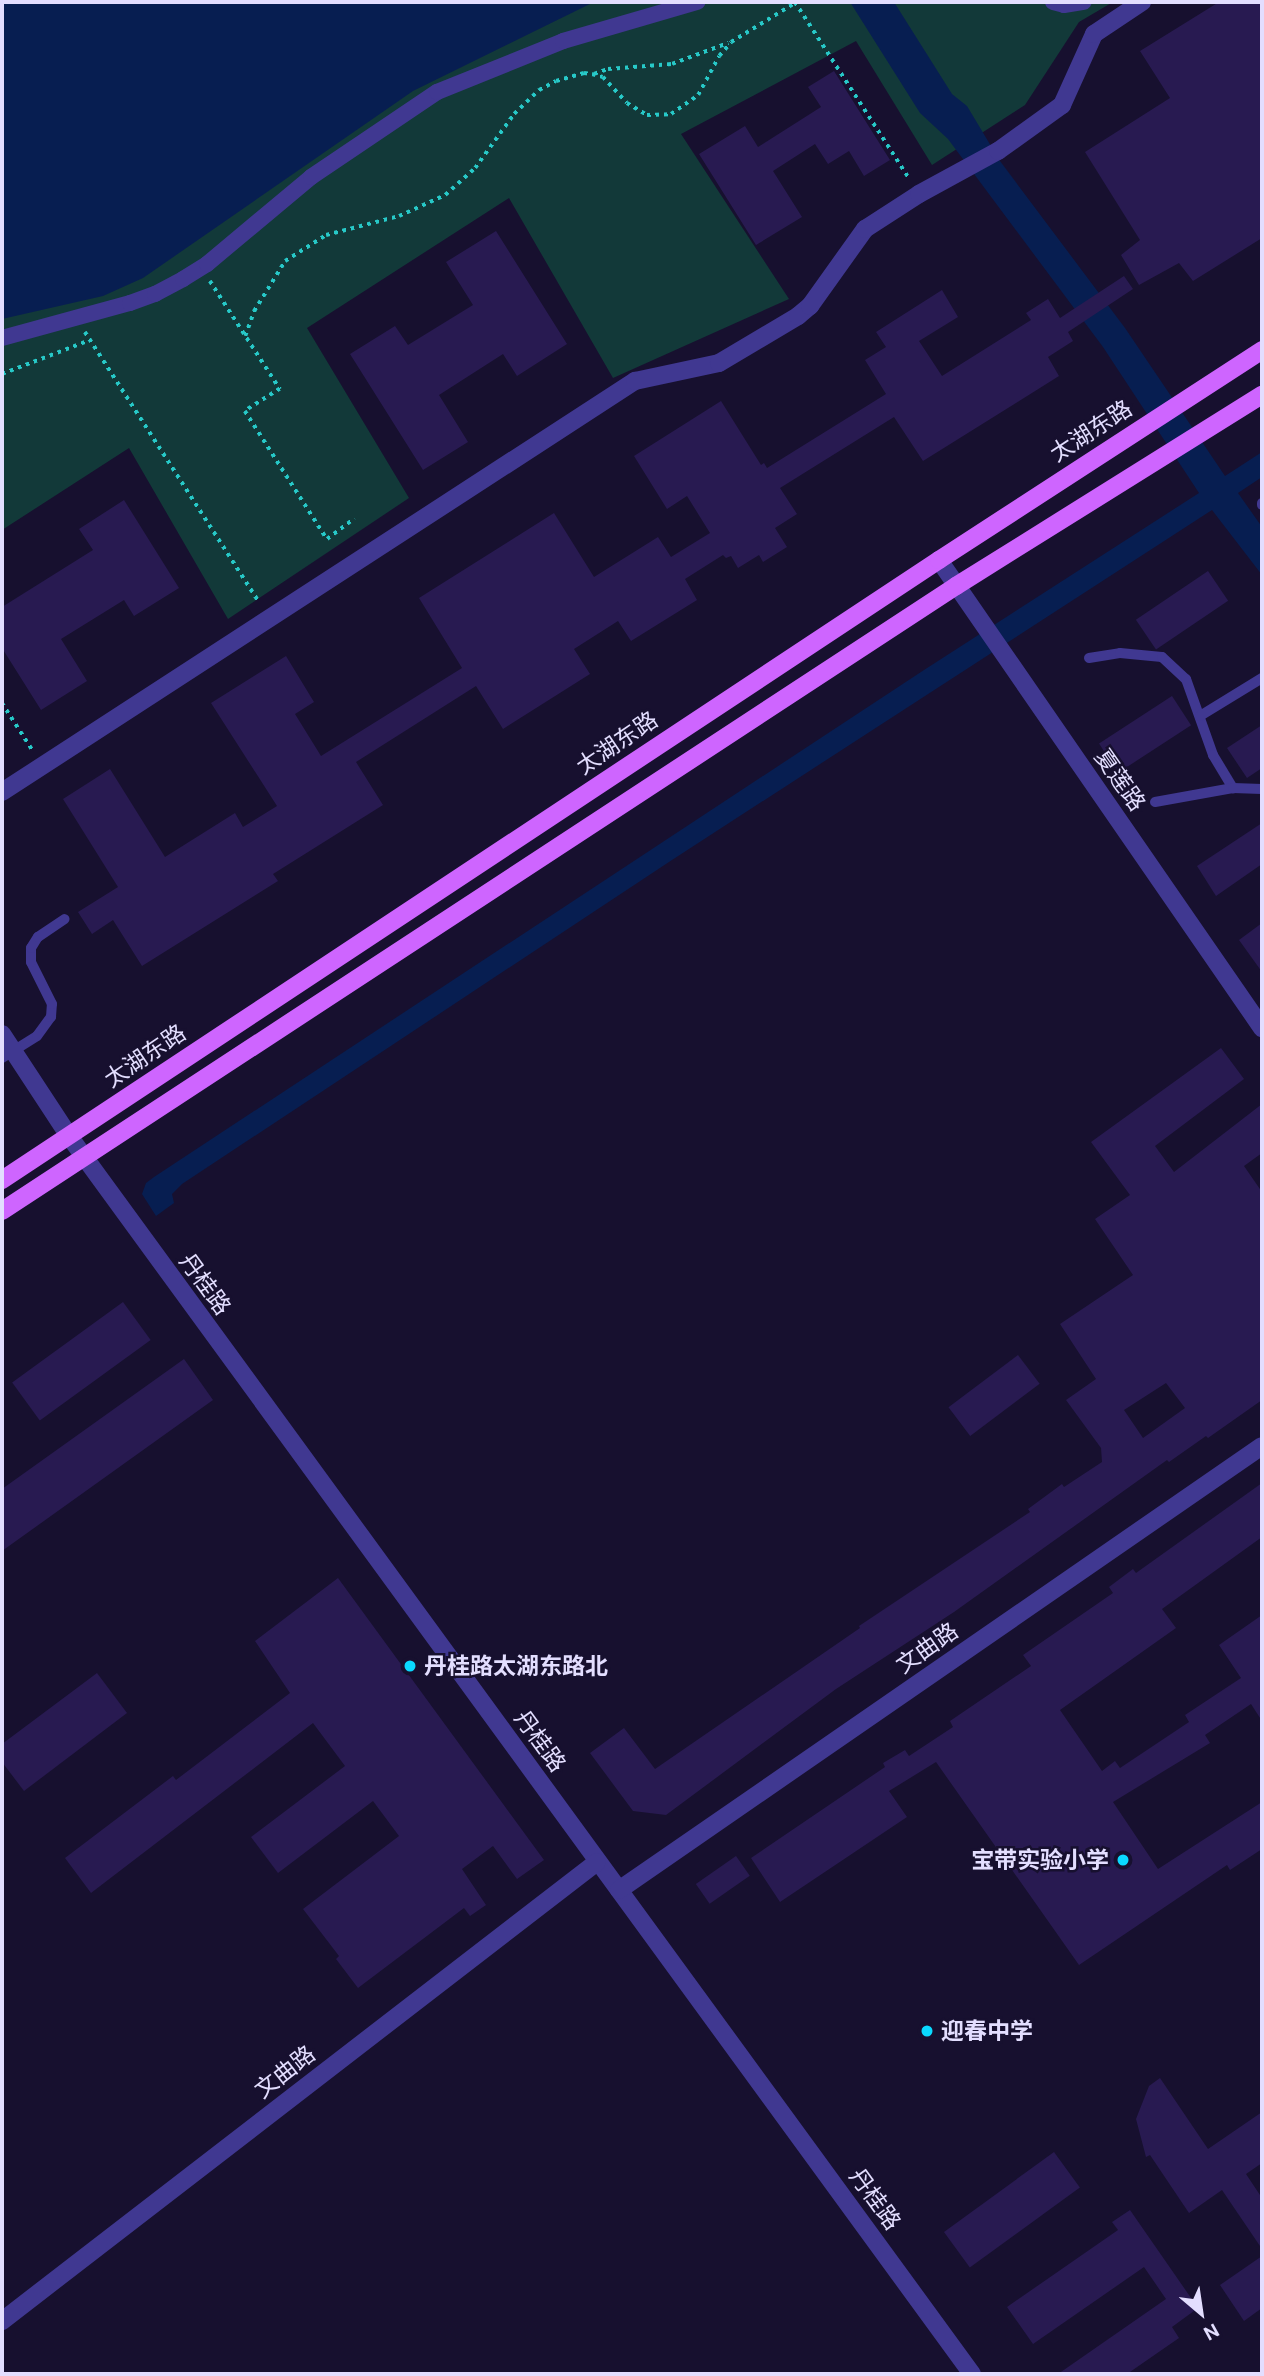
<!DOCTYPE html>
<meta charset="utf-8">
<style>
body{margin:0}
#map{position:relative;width:1264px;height:2376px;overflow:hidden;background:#17102f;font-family:"DM Sans","Noto Sans SC",sans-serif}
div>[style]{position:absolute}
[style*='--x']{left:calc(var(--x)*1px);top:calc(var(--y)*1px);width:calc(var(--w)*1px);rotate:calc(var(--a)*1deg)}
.green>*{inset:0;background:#123939}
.water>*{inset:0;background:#071e51}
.building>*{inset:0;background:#281a51;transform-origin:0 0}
.path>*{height:3.5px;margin-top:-1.75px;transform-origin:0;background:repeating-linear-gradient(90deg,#27c9c8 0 3.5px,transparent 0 8.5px)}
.service>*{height:10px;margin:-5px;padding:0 5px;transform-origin:5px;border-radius:5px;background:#403891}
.pedestrian>*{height:16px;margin:-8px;padding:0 8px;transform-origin:8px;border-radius:8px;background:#403891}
.minor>*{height:18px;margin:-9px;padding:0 9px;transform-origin:9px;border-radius:9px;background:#403891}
.tertiary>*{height:18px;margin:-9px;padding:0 9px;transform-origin:9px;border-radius:9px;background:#403891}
.primary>*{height:18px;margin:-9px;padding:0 9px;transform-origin:9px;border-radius:9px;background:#ce65ff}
.dots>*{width:19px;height:19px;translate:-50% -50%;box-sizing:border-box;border:4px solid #17102f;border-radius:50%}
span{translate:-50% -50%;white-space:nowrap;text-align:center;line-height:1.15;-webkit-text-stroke:5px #17102f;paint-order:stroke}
.street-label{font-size:23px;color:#e3deff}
.poi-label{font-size:23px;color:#e3deff;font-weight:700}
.left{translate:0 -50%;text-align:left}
.right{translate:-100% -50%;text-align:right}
.frame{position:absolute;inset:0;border:4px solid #e3deff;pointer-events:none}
.north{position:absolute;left:1166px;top:2278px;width:70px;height:70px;-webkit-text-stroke:5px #17102f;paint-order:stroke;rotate:151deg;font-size:19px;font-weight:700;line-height:28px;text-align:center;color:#e3deff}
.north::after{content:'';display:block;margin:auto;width:24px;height:32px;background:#e3deff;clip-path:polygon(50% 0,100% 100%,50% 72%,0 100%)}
</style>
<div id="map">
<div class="green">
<i style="clip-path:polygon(2px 2px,1113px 2px,1079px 22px,1025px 105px,932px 165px,856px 41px,681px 134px,789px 299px,613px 378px,509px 198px,307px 328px,409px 498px,228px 619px,129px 448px,2px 530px)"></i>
</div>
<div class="water">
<i style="clip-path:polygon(2px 2px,594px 2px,413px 91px,143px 278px,103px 296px,2px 319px)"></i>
<i style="clip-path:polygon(850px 2px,894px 2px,952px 94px,967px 106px,1000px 161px,1125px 328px,1225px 476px,1262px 452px,1262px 477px,1238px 493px,1262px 527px,1262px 575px,1212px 510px,672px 860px,182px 1184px,172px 1194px,174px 1203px,156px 1216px,142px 1194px,146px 1183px,154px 1177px,924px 670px,1199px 493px,1103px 347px,948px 139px,920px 113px)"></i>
</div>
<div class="building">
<i style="clip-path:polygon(1219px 2px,1262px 2px,1262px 238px,1193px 281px,1179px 263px,1139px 285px,1121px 255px,1140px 240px,1085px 152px,1170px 98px,1140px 51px)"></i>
<i style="clip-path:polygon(834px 71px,890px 160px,864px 176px,849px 151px,828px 164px,815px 144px,773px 171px,802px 217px,756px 245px,699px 154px,745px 126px,758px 147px,821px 107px,808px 87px)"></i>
<i style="clip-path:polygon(496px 231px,567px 344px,517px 376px,503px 354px,439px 395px,468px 442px,423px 470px,350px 354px,395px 326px,408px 345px,473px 305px,446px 262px)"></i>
<i style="clip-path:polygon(1124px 276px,1133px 289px,1068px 332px,1073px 341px,1048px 357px,1059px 376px,923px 461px,894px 417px,780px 488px,797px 514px,775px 528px,787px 547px,763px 562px,759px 555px,738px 568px,731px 556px,726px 558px,723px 555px,685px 579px,697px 600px,631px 641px,618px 621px,574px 649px,590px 674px,503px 729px,476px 686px,356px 762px,383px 805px,273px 874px,278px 881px,142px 966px,113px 920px,92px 934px,78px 912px,118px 887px,63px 799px,110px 769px,165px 857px,235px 813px,243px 827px,277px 806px,211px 703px,286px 656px,314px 702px,295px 714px,321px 756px,462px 668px,419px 598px,554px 513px,594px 577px,658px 537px,671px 557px,710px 533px,687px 496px,667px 509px,634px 456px,721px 401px,761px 465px,764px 463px,767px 468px,886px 394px,865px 360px,886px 347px,876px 332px,942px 290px,958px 317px,919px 341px,942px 376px,1031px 320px,1026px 313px,1048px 299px,1060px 318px)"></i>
<i style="clip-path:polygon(124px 500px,179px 588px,134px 616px,124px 600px,61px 639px,87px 681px,41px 710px,2px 648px,2px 607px,93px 550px,79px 529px)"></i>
<i style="left:1208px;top:571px;width:36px;height:87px;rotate:56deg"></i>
<i style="left:1172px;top:696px;width:35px;height:87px;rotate:57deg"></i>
<i style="clip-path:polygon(1262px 725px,1262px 768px,1247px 778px,1227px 748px)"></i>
<i style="clip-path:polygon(1262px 823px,1262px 864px,1216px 896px,1197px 866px)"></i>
<i style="clip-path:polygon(1262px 923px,1262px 972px,1239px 940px)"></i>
<i style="clip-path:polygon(evenodd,1221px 1048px,1244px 1079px,1155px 1146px,1174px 1172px,1262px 1104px,1262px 1153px,1244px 1166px,1262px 1192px,1262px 1400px,1208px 1438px,1206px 1436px,1169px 1462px,1167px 1460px,954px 1612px,836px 1689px,666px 1815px,633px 1811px,590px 1753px,624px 1728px,655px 1769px,860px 1628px,859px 1626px,1030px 1512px,1028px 1509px,1062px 1484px,1064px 1487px,1102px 1462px,1101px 1448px,1066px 1400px,1096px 1379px,1060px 1324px,1133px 1275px,1095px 1219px,1130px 1195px,1091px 1142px,1221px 1048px,1166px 1383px,1185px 1408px,1143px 1438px,1124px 1410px,1166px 1383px)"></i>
<i style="left:123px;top:1302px;width:47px;height:137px;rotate:54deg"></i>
<i style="left:1018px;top:1355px;width:36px;height:87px;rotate:53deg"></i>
<i style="clip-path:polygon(184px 1359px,213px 1400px,2px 1551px,2px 1489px)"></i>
<i style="clip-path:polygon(1262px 1483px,1262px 1537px,1162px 1609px,1176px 1628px,1060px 1710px,1102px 1771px,1115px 1761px,1120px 1768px,1189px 1722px,1185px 1715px,1241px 1678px,1219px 1645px,1262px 1615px,1262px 1721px,1251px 1704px,1205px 1735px,1210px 1743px,1113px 1802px,1158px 1869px,1262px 1802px,1262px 1849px,1230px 1870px,1227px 1865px,1079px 1965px,936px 1762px,889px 1791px,907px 1817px,780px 1902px,751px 1858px,885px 1767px,883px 1763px,905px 1750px,909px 1756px,953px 1727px,950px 1721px,1031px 1666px,1023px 1655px,1113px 1593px,1109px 1587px,1133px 1569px,1136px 1573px)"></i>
<i style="clip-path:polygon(338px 1578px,544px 1860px,517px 1879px,493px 1846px,462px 1869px,486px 1905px,470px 1916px,464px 1908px,358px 1988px,336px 1959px,339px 1956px,303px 1909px,399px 1836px,373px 1801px,278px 1873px,251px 1837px,345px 1766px,313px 1723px,91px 1893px,65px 1858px,173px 1776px,176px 1780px,290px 1693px,255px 1641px)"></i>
<i style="clip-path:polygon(97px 1673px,127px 1713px,24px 1791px,2px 1762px,2px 1744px)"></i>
<i style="left:736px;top:1856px;width:24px;height:49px;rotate:55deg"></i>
<i style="clip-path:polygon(1160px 2078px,1208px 2149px,1262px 2112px,1262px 2163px,1246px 2174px,1262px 2198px,1262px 2249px,1222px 2190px,1189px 2213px,1150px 2155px,1146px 2157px,1136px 2119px,1149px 2086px)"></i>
<i style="left:1054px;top:2152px;width:44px;height:136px;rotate:54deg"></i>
<i style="clip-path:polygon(1130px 2210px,1198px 2308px,1172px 2327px,1179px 2338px,1127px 2374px,1058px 2374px,1166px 2299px,1144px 2267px,1033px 2344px,1007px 2307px,1118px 2230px,1112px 2222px)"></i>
<i style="clip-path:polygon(1262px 2256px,1262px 2308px,1244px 2321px,1220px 2285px)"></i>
</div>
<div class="path">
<i style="--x:795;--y:2;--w:208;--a:57.1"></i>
<i style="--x:594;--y:74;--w:15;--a:-20"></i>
<i style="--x:608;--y:69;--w:64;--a:-4.5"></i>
<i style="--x:672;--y:64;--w:60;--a:-20.6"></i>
<i style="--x:210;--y:281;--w:129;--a:57.1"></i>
<i style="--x:280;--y:389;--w:41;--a:147.8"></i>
<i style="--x:245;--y:411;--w:152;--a:57.4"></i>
<i style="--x:327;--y:539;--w:34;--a:-37"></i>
<i style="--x:85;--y:332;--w:321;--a:57.2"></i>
<i style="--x:245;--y:336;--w:27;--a:-70"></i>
<i style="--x:254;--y:311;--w:59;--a:-58.2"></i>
<i style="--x:285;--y:261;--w:49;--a:-32.4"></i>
<i style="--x:326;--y:235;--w:75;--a:-14.6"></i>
<i style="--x:399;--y:216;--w:51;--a:-24.5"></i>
<i style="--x:445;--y:195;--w:40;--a:-42"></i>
<i style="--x:475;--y:168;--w:67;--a:-54.2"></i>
<i style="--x:514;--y:114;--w:35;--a:-44"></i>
<i style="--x:539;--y:90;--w:19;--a:-28"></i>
<i style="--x:556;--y:81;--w:29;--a:-16"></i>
<i style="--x:584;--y:73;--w:8;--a:7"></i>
<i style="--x:592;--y:74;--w:11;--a:15"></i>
<i style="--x:603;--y:77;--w:35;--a:47"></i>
<i style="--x:627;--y:103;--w:23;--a:31"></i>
<i style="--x:647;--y:115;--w:24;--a:-2"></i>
<i style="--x:671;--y:114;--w:33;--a:-35"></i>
<i style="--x:698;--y:95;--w:44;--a:-61.7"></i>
<i style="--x:719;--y:56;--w:18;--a:-49"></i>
<i style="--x:731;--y:42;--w:75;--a:-31.4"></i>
<i style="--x:2;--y:374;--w:94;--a:-21.1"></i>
<i style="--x:2;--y:703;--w:57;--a:57.1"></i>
</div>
<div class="service">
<i style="--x:1262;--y:503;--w:2;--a:90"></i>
<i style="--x:1089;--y:658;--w:31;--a:-9"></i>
<i style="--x:1120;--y:653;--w:42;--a:5.4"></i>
<i style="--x:1162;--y:657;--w:33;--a:43"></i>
<i style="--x:1186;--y:679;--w:81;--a:70.4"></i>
<i style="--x:1213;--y:755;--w:39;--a:59"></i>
<i style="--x:1200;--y:716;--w:73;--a:-31.5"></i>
<i style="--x:1155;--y:802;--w:79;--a:-10.2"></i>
<i style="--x:1233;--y:788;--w:29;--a:2"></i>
<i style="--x:2;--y:1058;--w:41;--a:-32.2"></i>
<i style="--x:37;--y:1036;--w:24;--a:-54"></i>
<i style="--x:51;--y:1017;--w:13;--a:-86"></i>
<i style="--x:52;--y:1004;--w:47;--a:-116.6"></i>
<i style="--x:31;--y:962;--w:14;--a:-90"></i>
<i style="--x:31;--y:948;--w:13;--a:-58"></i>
<i style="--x:38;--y:937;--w:32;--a:-34"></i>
</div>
<div class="pedestrian">
<i style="--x:1053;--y:2;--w:11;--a:15"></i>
<i style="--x:1064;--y:5;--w:20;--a:-9"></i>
<i style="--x:2;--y:338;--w:133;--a:-15.3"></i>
<i style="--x:130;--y:303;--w:27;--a:-20"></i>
<i style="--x:155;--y:294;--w:32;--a:-28"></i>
<i style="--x:183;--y:279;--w:28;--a:-32"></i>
<i style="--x:207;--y:264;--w:136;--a:-39.9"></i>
<i style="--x:311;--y:177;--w:152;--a:-34"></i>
<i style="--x:437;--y:92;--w:136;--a:-22"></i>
<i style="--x:563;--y:41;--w:140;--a:-16.2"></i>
</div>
<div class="minor">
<i style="--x:2;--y:792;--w:755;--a:-33"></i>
<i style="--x:635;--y:381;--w:86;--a:-12.1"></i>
<i style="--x:719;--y:363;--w:92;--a:-30.7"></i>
<i style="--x:798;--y:316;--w:16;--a:-40"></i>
<i style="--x:810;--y:306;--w:95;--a:-54.5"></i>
<i style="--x:865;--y:229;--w:64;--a:-32.9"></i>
<i style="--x:919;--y:194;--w:90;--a:-28.6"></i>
<i style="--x:998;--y:151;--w:79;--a:-35.7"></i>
<i style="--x:1062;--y:105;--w:78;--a:-65.7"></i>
<i style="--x:1094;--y:34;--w:58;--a:-33.7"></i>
<i style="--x:2;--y:1034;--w:122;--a:56.7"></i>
</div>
<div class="tertiary">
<i style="--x:939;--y:560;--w:569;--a:55.39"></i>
<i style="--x:69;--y:1136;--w:1532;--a:53.89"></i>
<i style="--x:619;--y:1890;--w:781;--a:-34.63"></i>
<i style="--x:2;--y:2321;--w:751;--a:-37.65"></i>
</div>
<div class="primary">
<i style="--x:2;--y:1180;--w:1124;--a:-33.49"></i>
<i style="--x:939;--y:560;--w:385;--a:-33"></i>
<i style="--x:2;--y:1211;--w:1141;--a:-33.23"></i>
<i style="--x:956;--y:586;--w:361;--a:-32"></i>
</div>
<div class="dots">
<i style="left:410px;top:1666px;background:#0ad9ff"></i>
<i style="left:1123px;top:1860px;background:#0ad9ff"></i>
<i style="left:927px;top:2031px;background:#0ad9ff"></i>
</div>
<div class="street-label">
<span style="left:1091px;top:431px;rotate:-33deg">太湖东路</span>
<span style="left:617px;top:743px;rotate:-34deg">太湖东路</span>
<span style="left:1120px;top:780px;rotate:55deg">夏莲路</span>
<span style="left:145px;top:1056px;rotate:-34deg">太湖东路</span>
<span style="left:205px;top:1284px;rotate:54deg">丹桂路</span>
<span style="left:927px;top:1648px;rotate:-35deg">文曲路</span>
<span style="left:540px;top:1741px;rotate:54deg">丹桂路</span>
<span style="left:285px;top:2072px;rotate:-38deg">文曲路</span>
<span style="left:875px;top:2199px;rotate:54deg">丹桂路</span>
</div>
<div class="poi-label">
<span class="left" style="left:424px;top:1666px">丹桂路太湖东路北</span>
<span class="right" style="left:1109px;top:1860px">宝带实验小学</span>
<span class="left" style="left:941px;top:2031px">迎春中学</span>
</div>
<div class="frame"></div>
<div class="north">N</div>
</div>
